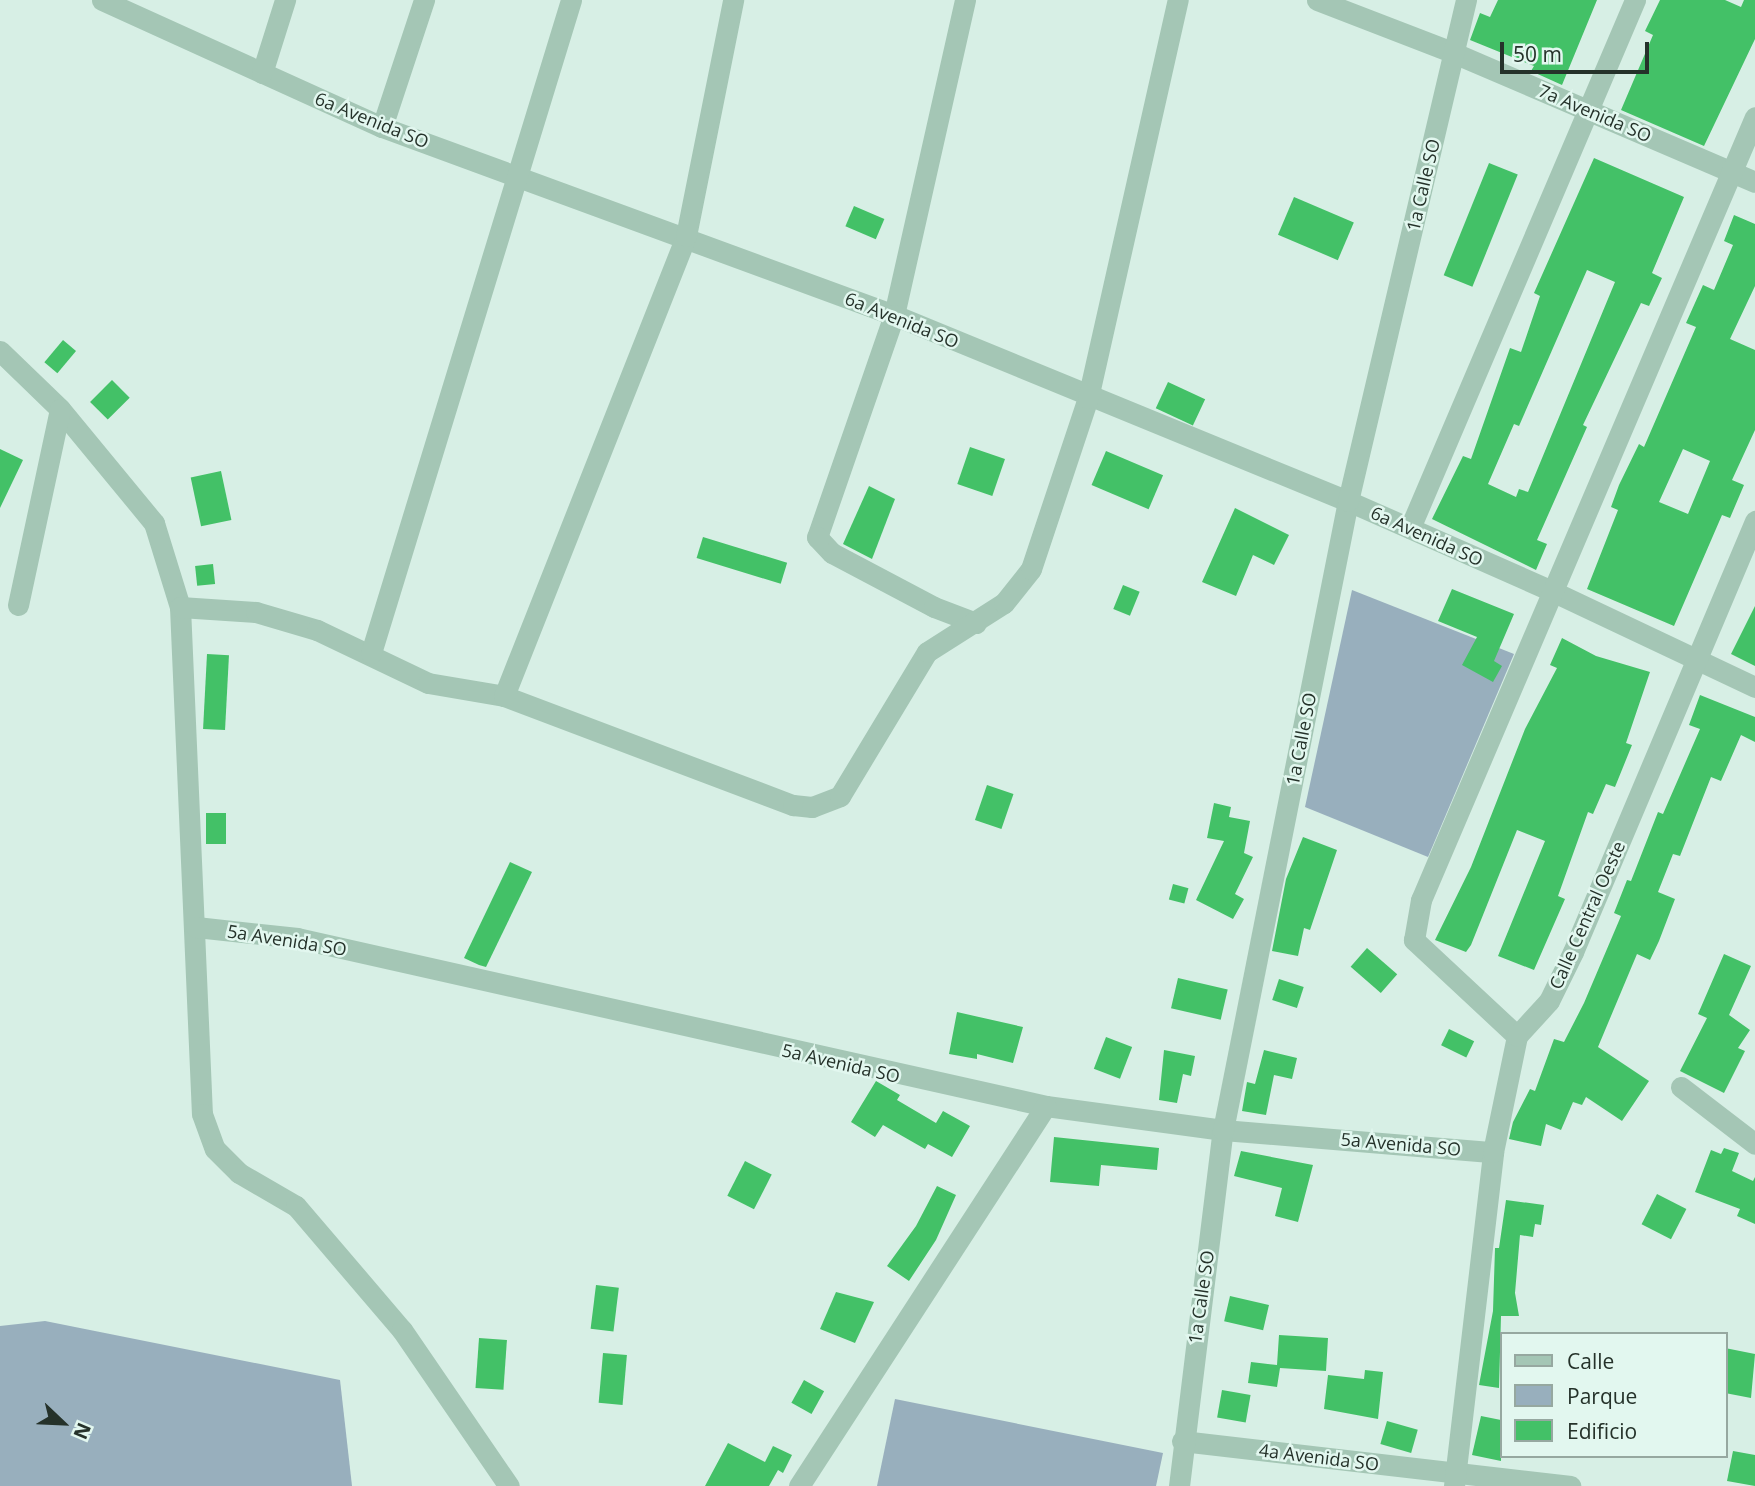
<!DOCTYPE html>
<style>
body{margin:0}
#map{position:relative;width:1755px;height:1486px;overflow:hidden;background:#d7efe5;font-family:"Open Sans",sans-serif}
div>[style]{position:absolute}
[style*='--x']{left:calc(var(--x)*1px);top:calc(var(--y)*1px);width:calc(var(--w)*1px);rotate:calc(var(--a)*1deg)}
.green>*{inset:0;background:#98afbd}
.building>*{inset:0;background:#43c167;transform-origin:0 0}
.street>*{height:21px;margin:-10.5px;padding:0 10.5px;transform-origin:10.5px;border-radius:10.5px;background:#a4c6b5}
span{translate:-50% -50%;white-space:nowrap;text-align:center;line-height:1.15;-webkit-text-stroke:5px #e2f7ef;paint-order:stroke}
.street-label{font-size:18px;color:#25322a}
.legend{position:absolute;left:1500px;top:1332px;width:228px;height:126px;box-sizing:border-box;background:#e2f7ef;border:2px solid #96a8a0;margin:0;padding:9px 12px;list-style:none;font-size:21px;color:#25322a}
.legend li{display:flex;align-items:center;gap:14px;height:35px}
.legend b{width:35px;border:2px solid #96a8a0}
.north{position:absolute;left:28px;top:1388px;width:70px;height:70px;-webkit-text-stroke:5px #e2f7ef;paint-order:stroke;rotate:113deg;font-size:19px;font-weight:700;line-height:28px;text-align:center;color:#25322a}
.north::after{content:'';display:block;margin:auto;width:24px;height:32px;background:#25322a;clip-path:polygon(50% 0,100% 100%,50% 72%,0 100%)}
.scale{position:absolute;left:1500px;top:42px;width:149px;height:32px;box-sizing:border-box;border:4px solid #25322a;border-top:0;padding-left:9px;font-size:21px;line-height:24px;white-space:nowrap;color:#25322a;-webkit-text-stroke:5px #e2f7ef;paint-order:stroke}
</style>
<div id="map">
<div class="green">
<i style="clip-path:polygon(1352px 590px,1514px 654px,1428px 857px,1305px 807px)"></i>
<i style="clip-path:polygon(45px 1321px,340px 1380px,352px 1486px,0 1486px,0 1326px)"></i>
<i style="clip-path:polygon(895px 1399px,1163px 1453px,1156px 1486px,877px 1486px)"></i>
</div>
<div class="building">
<i style="clip-path:polygon(1498px 0,1597px 0,1562px 85px,1531px 71px,1534px 66px,1470px 40px,1480px 13px,1490px 17px)"></i>
<i style="clip-path:polygon(1660px 0,1725px 0,1741px 7px,1744px 0,1755px 0,1755px 39px,1704px 146px,1621px 110px,1653px 35px,1645px 31px)"></i>
<i style="clip-path:polygon(evenodd,1594px 158px,1684px 197px,1652px 273px,1662px 278px,1649px 306px,1641px 303px,1583px 425px,1587px 427px,1537px 540px,1547px 544px,1536px 570px,1432px 519px,1463px 456px,1471px 459px,1510px 348px,1521px 352px,1540px 296px,1534px 293px,1594px 158px,1587px 270px,1615px 282px,1528px 492px,1519px 489px,1516px 497px,1488px 484px,1514px 424px,1519px 426px,1587px 270px)"></i>
<i style="left:1489px;top:163px;width:31px;height:121px;rotate:22deg"></i>
<i style="left:1294px;top:197px;width:65px;height:41px;rotate:23deg"></i>
<i style="left:854px;top:206px;width:33px;height:22px;rotate:23deg"></i>
<i style="clip-path:polygon(evenodd,1734px 215px,1755px 224px,1755px 286px,1730px 339px,1755px 350px,1755px 430px,1732px 480px,1744px 485px,1730px 518px,1722px 515px,1674px 626px,1587px 589px,1618px 510px,1611px 507px,1619px 485px,1639px 444px,1644px 447px,1696px 327px,1686px 323px,1703px 285px,1714px 290px,1733px 245px,1724px 241px,1734px 215px,1683px 449px,1710px 461px,1688px 514px,1659px 502px,1683px 449px)"></i>
<i style="left:63px;top:340px;width:17px;height:29px;rotate:40deg"></i>
<i style="left:112px;top:380px;width:25px;height:31px;rotate:45deg"></i>
<i style="left:1168px;top:382px;width:41px;height:29px;rotate:25deg"></i>
<i style="left:970px;top:447px;width:37px;height:39px;rotate:19deg"></i>
<i style="clip-path:polygon(0 449px,23px 460px,0 508px)"></i>
<i style="left:1106px;top:451px;width:62px;height:37px;rotate:23deg"></i>
<i style="left:221px;top:471px;width:50px;height:31px;rotate:78deg"></i>
<i style="clip-path:polygon(869px 486px,895px 499px,872px 559px,843px 544px)"></i>
<i style="clip-path:polygon(1235px 508px,1289px 535px,1274px 565px,1253px 555px,1236px 596px,1202px 582px)"></i>
<i style="left:703px;top:537px;width:88px;height:22px;rotate:17deg"></i>
<i style="left:213px;top:564px;width:20px;height:18px;rotate:84deg"></i>
<i style="left:1123px;top:585px;width:18px;height:26px;rotate:22deg"></i>
<i style="clip-path:polygon(1452px 589px,1514px 614px,1494px 661px,1502px 666px,1493px 682px,1462px 665px,1477px 637px,1438px 621px)"></i>
<i style="clip-path:polygon(1755px 606px,1755px 666px,1731px 654px)"></i>
<i style="clip-path:polygon(1562px 638px,1596px 656px,1650px 672px,1626px 743px,1632px 745px,1615px 787px,1606px 784px,1593px 814px,1588px 812px,1558px 896px,1565px 899px,1534px 970px,1498px 956px,1545px 841px,1517px 830px,1471px 945px,1466px 952px,1435px 940px,1471px 867px,1525px 729px,1557px 668px,1550px 665px)"></i>
<i style="left:207px;top:654px;width:22px;height:75px;rotate:3deg"></i>
<i style="clip-path:polygon(1700px 695px,1755px 717px,1755px 742px,1741px 735px,1721px 781px,1711px 777px,1680px 856px,1673px 854px,1658px 892px,1675px 899px,1659px 941px,1650px 960px,1637px 954px,1598px 1047px,1649px 1081px,1622px 1121px,1586px 1097px,1582px 1105px,1573px 1102px,1561px 1130px,1546px 1124px,1541px 1146px,1509px 1139px,1513px 1122px,1530px 1089px,1535px 1091px,1554px 1039px,1564px 1042px,1584px 1003px,1621px 916px,1614px 913px,1627px 880px,1631px 881px,1658px 812px,1663px 814px,1700px 729px,1689px 725px)"></i>
<i style="left:987px;top:785px;width:28px;height:37px;rotate:19deg"></i>
<i style="clip-path:polygon(1214px 803px,1231px 807px,1229px 817px,1250px 821px,1244px 853px,1253px 857px,1235px 894px,1244px 899px,1233px 919px,1196px 900px,1224px 841px,1207px 838px)"></i>
<i style="left:206px;top:813px;width:20px;height:31px"></i>
<i style="clip-path:polygon(1303px 837px,1337px 850px,1310px 930px,1304px 928px,1298px 956px,1272px 951px,1286px 879px)"></i>
<i style="clip-path:polygon(510px 862px,532px 872px,486px 967px,479px 965px,464px 958px)"></i>
<i style="left:1173px;top:884px;width:16px;height:16px;rotate:15deg"></i>
<i style="left:1367px;top:948px;width:40px;height:25px;rotate:41deg"></i>
<i style="clip-path:polygon(1724px 954px,1751px 966px,1729px 1015px,1750px 1030px,1738px 1048px,1745px 1051px,1724px 1093px,1680px 1071px,1707px 1018px,1698px 1014px)"></i>
<i style="left:1178px;top:978px;width:51px;height:31px;rotate:13deg"></i>
<i style="left:1279px;top:979px;width:26px;height:22px;rotate:18deg"></i>
<i style="clip-path:polygon(957px 1012px,1023px 1027px,1013px 1063px,977px 1054px,977px 1059px,949px 1054px)"></i>
<i style="left:1449px;top:1029px;width:28px;height:18px;rotate:26deg"></i>
<i style="left:1106px;top:1037px;width:28px;height:34px;rotate:21deg"></i>
<i style="clip-path:polygon(1164px 1050px,1195px 1056px,1191px 1076px,1183px 1074px,1177px 1103px,1159px 1100px)"></i>
<i style="clip-path:polygon(1264px 1050px,1297px 1058px,1292px 1079px,1274px 1075px,1266px 1115px,1242px 1111px,1247px 1082px,1255px 1084px)"></i>
<i style="clip-path:polygon(876px 1081px,900px 1095px,897px 1100px,936px 1123px,943px 1111px,970px 1126px,952px 1157px,928px 1144px,925px 1149px,883px 1125px,875px 1137px,851px 1122px)"></i>
<i style="clip-path:polygon(1054px 1137px,1159px 1148px,1157px 1170px,1101px 1165px,1099px 1186px,1050px 1182px)"></i>
<i style="clip-path:polygon(1724px 1148px,1739px 1153px,1732px 1171px,1753px 1181px,1755px 1177px,1755px 1224px,1737px 1216px,1740px 1209px,1695px 1192px,1711px 1150px,1721px 1154px)"></i>
<i style="clip-path:polygon(1241px 1151px,1313px 1165px,1298px 1222px,1275px 1216px,1282px 1188px,1234px 1176px)"></i>
<i style="left:745px;top:1161px;width:30px;height:39px;rotate:27deg"></i>
<i style="clip-path:polygon(937px 1186px,956px 1195px,936px 1240px,909px 1281px,887px 1266px,916px 1226px)"></i>
<i style="left:1657px;top:1194px;width:33px;height:34px;rotate:27deg"></i>
<i style="clip-path:polygon(1506px 1200px,1544px 1205px,1541px 1225px,1535px 1224px,1533px 1237px,1520px 1235px,1515px 1293px,1519px 1316px,1501px 1316px,1499px 1388px,1479px 1385px,1493px 1311px,1495px 1248px,1499px 1248px)"></i>
<i style="left:596px;top:1285px;width:23px;height:44px;rotate:7deg"></i>
<i style="clip-path:polygon(836px 1292px,874px 1302px,855px 1343px,820px 1329px)"></i>
<i style="left:1230px;top:1296px;width:40px;height:26px;rotate:13deg"></i>
<i style="clip-path:polygon(1279px 1335px,1328px 1338px,1326px 1371px,1280px 1368px,1277px 1387px,1248px 1383px,1251px 1362px,1277px 1365px)"></i>
<i style="left:479px;top:1338px;width:28px;height:50px;rotate:4deg"></i>
<i style="clip-path:polygon(1725px 1348px,1755px 1354px,1751px 1398px,1725px 1393px)"></i>
<i style="left:603px;top:1353px;width:24px;height:50px;rotate:5deg"></i>
<i style="clip-path:polygon(1365px 1370px,1383px 1372px,1378px 1419px,1324px 1409px,1328px 1375px,1364px 1379px)"></i>
<i style="left:804px;top:1380px;width:23px;height:26px;rotate:29deg"></i>
<i style="left:1222px;top:1390px;width:29px;height:28px;rotate:10deg"></i>
<i style="clip-path:polygon(1481px 1416px,1501px 1420px,1501px 1461px,1472px 1455px)"></i>
<i style="left:1387px;top:1421px;width:32px;height:24px;rotate:16deg"></i>
<i style="clip-path:polygon(728px 1443px,765px 1462px,773px 1446px,792px 1455px,783px 1473px,778px 1470px,769px 1486px,705px 1486px)"></i>
<i style="clip-path:polygon(1733px 1451px,1755px 1455px,1755px 1486px,1727px 1481px)"></i>
</div>
<div class="street">
<i style="--x:102;--y:0;--w:307;--a:24.4"></i>
<i style="--x:382;--y:127;--w:545;--a:20.16"></i>
<i style="--x:894;--y:315;--w:491;--a:22.3"></i>
<i style="--x:1348;--y:501;--w:225;--a:23.8"></i>
<i style="--x:1554;--y:592;--w:222;--a:25.3"></i>
<i style="--x:965;--y:0;--w:323;--a:102.7"></i>
<i style="--x:894;--y:315;--w:235;--a:109.1"></i>
<i style="--x:817;--y:537;--w:22;--a:47"></i>
<i style="--x:832;--y:553;--w:115;--a:27.9"></i>
<i style="--x:934;--y:607;--w:45;--a:20.9"></i>
<i style="--x:1317;--y:0;--w:147;--a:21.1"></i>
<i style="--x:1454;--y:53;--w:327;--a:23.2"></i>
<i style="--x:262;--y:73;--w:77;--a:-72.5"></i>
<i style="--x:382;--y:127;--w:134;--a:-71.7"></i>
<i style="--x:0;--y:351;--w:83;--a:44"></i>
<i style="--x:60;--y:409;--w:148;--a:50.5"></i>
<i style="--x:154;--y:523;--w:88;--a:72.8"></i>
<i style="--x:180;--y:607;--w:507;--a:87.52"></i>
<i style="--x:202;--y:1114;--w:37;--a:70"></i>
<i style="--x:215;--y:1149;--w:34;--a:45"></i>
<i style="--x:239;--y:1173;--w:66;--a:30.1"></i>
<i style="--x:296;--y:1206;--w:163;--a:49.5"></i>
<i style="--x:402;--y:1330;--w:189;--a:55.6"></i>
<i style="--x:1410;--y:528;--w:574;--a:-66.92"></i>
<i style="--x:18;--y:605;--w:200;--a:-77.9"></i>
<i style="--x:180;--y:607;--w:76;--a:3.8"></i>
<i style="--x:256;--y:612;--w:64;--a:16.4"></i>
<i style="--x:317;--y:630;--w:123;--a:25.5"></i>
<i style="--x:428;--y:683;--w:77;--a:9.7"></i>
<i style="--x:504;--y:696;--w:309;--a:20.7"></i>
<i style="--x:793;--y:805;--w:19;--a:6"></i>
<i style="--x:812;--y:807;--w:30;--a:-21"></i>
<i style="--x:840;--y:796;--w:168;--a:-58.9"></i>
<i style="--x:927;--y:652;--w:91;--a:-32.5"></i>
<i style="--x:1004;--y:603;--w:43;--a:-51.5"></i>
<i style="--x:1031;--y:569;--w:180;--a:-71.6"></i>
<i style="--x:1088;--y:398;--w:408;--a:-77.3"></i>
<i style="--x:371;--y:653;--w:683;--a:-72.97"></i>
<i style="--x:504;--y:696;--w:495;--a:-68.4"></i>
<i style="--x:686;--y:236;--w:241;--a:-78.7"></i>
<i style="--x:196;--y:927;--w:102;--a:6.2"></i>
<i style="--x:297;--y:938;--w:768;--a:12.64"></i>
<i style="--x:1046;--y:1106;--w:179;--a:7.7"></i>
<i style="--x:1223;--y:1130;--w:271;--a:4.7"></i>
<i style="--x:1517;--y:1036;--w:141;--a:-137"></i>
<i style="--x:1414;--y:940;--w:41;--a:-80.1"></i>
<i style="--x:1421;--y:900;--w:851;--a:-66.9"></i>
<i style="--x:1681;--y:1087;--w:93;--a:37.6"></i>
<i style="--x:1182;--y:1441;--w:391;--a:6.6"></i>
<i style="--x:799;--y:1486;--w:453;--a:-57"></i>
<i style="--x:1179;--y:1486;--w:359;--a:-83"></i>
<i style="--x:1223;--y:1130;--w:641;--a:-78.76"></i>
<i style="--x:1348;--y:501;--w:515;--a:-76.75"></i>
<i style="--x:1454;--y:1486;--w:336;--a:-83.3"></i>
<i style="--x:1493;--y:1152;--w:118;--a:-78.3"></i>
<i style="--x:1517;--y:1036;--w:47;--a:-47.6"></i>
<i style="--x:1549;--y:1001;--w:55;--a:-63.9"></i>
<i style="--x:1573;--y:952;--w:468;--a:-67.1"></i>
</div>
<div class="street-label">
<span style="left:1595px;top:113px;rotate:23deg">7a Avenida SO</span>
<span style="left:372px;top:120px;rotate:22deg">6a Avenida SO</span>
<span style="left:1423px;top:185px;rotate:-77deg">1a Calle SO</span>
<span style="left:902px;top:320px;rotate:22deg">6a Avenida SO</span>
<span style="left:1427px;top:536px;rotate:24deg">6a Avenida SO</span>
<span style="left:1301px;top:739px;rotate:-79deg">1a Calle SO</span>
<span style="left:1587px;top:915px;rotate:-66deg">Calle Central Oeste</span>
<span style="left:287px;top:940px;rotate:9deg">5a Avenida SO</span>
<span style="left:841px;top:1063px;rotate:13deg">5a Avenida SO</span>
<span style="left:1401px;top:1144px;rotate:5deg">5a Avenida SO</span>
<span style="left:1201px;top:1297px;rotate:-82deg">1a Calle SO</span>
<span style="left:1319px;top:1457px;rotate:7deg">4a Avenida SO</span>
</div>
<ul class="legend">
<li><b style="height:9px;background:#a4c6b5"></b>Calle</li>
<li><b style="height:19px;background:#98afbd"></b>Parque</li>
<li><b style="height:19px;background:#43c167"></b>Edificio</li>
</ul>
<div class="north">N</div>
<div class="scale">50 m</div>
</div>
